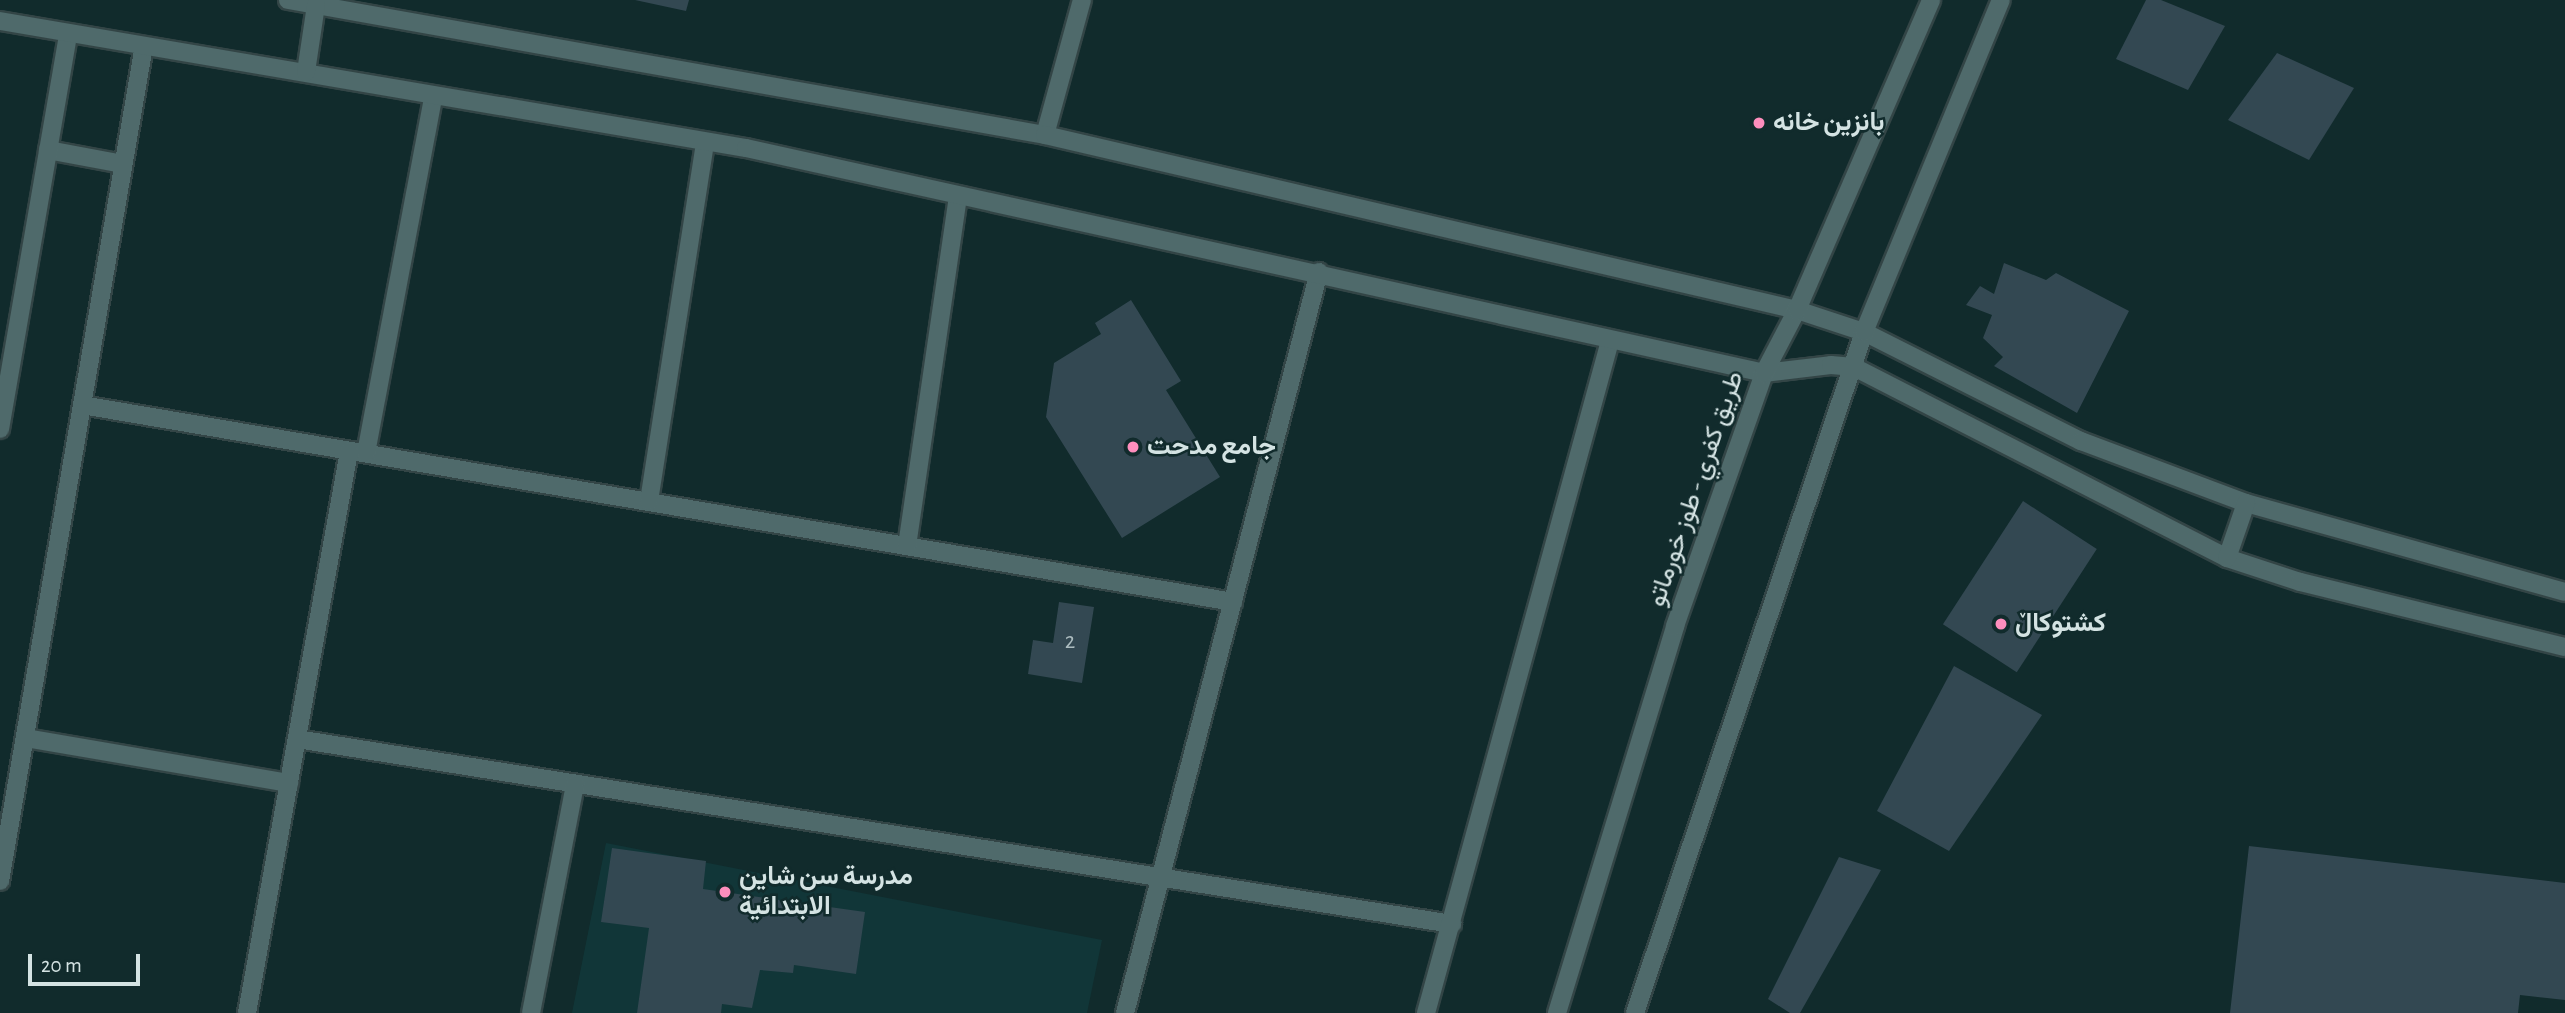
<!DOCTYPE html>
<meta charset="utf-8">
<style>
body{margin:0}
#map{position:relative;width:2565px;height:1013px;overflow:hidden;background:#112b2c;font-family:"Alegreya Sans",Vazirmatn,sans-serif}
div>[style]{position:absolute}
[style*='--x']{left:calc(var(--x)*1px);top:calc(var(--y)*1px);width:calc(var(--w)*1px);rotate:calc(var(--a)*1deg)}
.built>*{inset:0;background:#113638}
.building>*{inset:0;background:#334852;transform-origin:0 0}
.roads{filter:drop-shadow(2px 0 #334546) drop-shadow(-2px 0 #334546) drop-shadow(0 2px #334546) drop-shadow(0 -2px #334546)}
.minor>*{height:18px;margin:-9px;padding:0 9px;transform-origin:9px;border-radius:9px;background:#4f6a6b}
.tertiary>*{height:18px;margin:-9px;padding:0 9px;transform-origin:9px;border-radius:9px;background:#4f6a6b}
.secondary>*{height:18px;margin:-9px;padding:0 9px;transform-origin:9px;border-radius:9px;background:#4f6a6b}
.dots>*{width:19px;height:19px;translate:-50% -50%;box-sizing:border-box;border:4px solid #112b2c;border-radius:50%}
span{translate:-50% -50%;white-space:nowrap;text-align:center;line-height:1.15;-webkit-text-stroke:5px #112b2c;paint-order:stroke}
.number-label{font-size:23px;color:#acbcbf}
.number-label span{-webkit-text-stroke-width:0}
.poi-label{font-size:26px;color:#d4e3e3;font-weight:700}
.left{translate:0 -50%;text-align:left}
.street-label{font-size:26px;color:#d4e3e3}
.scale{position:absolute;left:28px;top:954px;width:112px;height:32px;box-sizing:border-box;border:4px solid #d4e3e3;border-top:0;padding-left:9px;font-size:21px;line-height:24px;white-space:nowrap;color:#d4e3e3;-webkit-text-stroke:5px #112b2c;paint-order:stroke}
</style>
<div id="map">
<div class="built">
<i style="clip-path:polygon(606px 843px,1102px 940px,1087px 1013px,572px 1013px)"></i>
</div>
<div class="building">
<i style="clip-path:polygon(635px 0,689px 0,686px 11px)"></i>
<i style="clip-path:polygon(2146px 0,2161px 0,2225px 26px,2188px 90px,2116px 59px)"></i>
<i style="clip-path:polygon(2277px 53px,2354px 88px,2309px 160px,2228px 120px)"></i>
<i style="clip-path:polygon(2004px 263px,2046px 280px,2056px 273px,2129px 311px,2077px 413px,1994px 366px,2003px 357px,1983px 338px,1992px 315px,1966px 305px,1980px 286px,1994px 294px)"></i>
<i style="clip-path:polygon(1131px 300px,1181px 381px,1166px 390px,1220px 477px,1122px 538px,1046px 417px,1054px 363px,1101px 334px,1095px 323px)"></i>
<i style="left:2023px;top:501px;width:88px;height:147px;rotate:33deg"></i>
<i style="clip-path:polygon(1059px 602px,1094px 607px,1082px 683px,1028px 674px,1033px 640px,1053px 643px)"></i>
<i style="clip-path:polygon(1954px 666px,2042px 715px,1949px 851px,1877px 811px)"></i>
<i style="clip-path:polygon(2249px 846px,2565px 883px,2565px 1000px,2520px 995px,2518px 1013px,2230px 1013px)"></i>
<i style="clip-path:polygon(612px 848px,706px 861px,703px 889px,865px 912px,856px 974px,794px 965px,793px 973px,760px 970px,752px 1008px,722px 1004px,721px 1013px,637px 1013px,649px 928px,601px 922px)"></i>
<i style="clip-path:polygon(1839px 857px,1881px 870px,1800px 1013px,1790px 1013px,1768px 999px)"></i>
</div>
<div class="roads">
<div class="minor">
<i style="--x:1045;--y:135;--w:140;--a:-74.7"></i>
<i style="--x:48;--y:150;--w:76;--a:10.6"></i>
<i style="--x:82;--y:405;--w:1168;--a:9.71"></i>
<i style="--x:0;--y:429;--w:401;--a:-80.2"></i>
<i style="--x:366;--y:453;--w:362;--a:-79.3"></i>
<i style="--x:649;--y:501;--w:363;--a:-81.1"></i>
<i style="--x:907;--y:546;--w:354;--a:-81.7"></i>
<i style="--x:25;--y:738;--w:268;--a:9.7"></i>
<i style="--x:297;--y:739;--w:1170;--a:9.1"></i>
<i style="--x:0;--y:881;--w:847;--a:-80.22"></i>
<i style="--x:247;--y:1013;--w:571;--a:-79.71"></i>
<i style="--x:531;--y:1013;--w:233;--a:-79.1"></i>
<i style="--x:1125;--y:1013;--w:766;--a:-75.33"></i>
<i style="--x:1426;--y:1013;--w:697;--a:-74.69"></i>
</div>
<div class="tertiary">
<i style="--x:288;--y:0;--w:769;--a:10.11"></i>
<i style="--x:1045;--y:135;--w:772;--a:13.1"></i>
<i style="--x:0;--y:21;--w:757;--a:9.66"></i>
<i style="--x:746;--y:148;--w:1043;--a:12.46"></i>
<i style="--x:306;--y:72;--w:68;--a:-81.5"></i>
</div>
<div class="secondary">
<i style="--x:1797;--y:310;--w:71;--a:18.2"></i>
<i style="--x:1864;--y:332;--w:243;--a:26.7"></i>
<i style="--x:2081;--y:441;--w:176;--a:20.6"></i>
<i style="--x:2246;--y:503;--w:331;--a:15.6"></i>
<i style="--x:1764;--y:373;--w:67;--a:-6.8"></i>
<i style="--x:1831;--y:365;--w:23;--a:5"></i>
<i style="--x:1854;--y:367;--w:419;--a:27.1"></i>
<i style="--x:2227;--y:558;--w:77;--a:18.2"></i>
<i style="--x:2300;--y:582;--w:273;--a:13.8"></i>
<i style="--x:2227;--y:558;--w:58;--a:-70.9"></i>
<i style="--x:1557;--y:1013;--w:405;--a:-73"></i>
<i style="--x:1675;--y:626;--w:268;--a:-70.6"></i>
<i style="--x:1764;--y:373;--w:71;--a:-62.4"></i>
<i style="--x:1797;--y:310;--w:338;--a:-66.6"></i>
<i style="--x:1635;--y:1013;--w:718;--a:-71.41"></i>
<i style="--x:1864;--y:332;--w:359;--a:-67.6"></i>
</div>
</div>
<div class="dots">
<i style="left:1759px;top:123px;background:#fe8ebd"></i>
<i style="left:1133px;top:447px;background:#fe8ebd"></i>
<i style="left:2001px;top:624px;background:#fe8ebd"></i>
<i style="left:725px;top:892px;background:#fe8ebd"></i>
</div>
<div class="number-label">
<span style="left:1070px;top:642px">2</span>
</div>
<div class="poi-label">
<span class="left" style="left:1773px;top:123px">بانزين خانه</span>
<span class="left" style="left:1147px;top:447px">جامع مدحت</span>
<span class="left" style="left:2015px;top:624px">کشتوکاڵ</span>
<span class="left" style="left:739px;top:892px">مدرسة سن شاين<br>الابتدائية</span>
</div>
<div class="street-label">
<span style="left:1696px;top:489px;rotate:-71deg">طريق كفري - طوز خورماتو</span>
</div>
<div class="scale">20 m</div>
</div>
